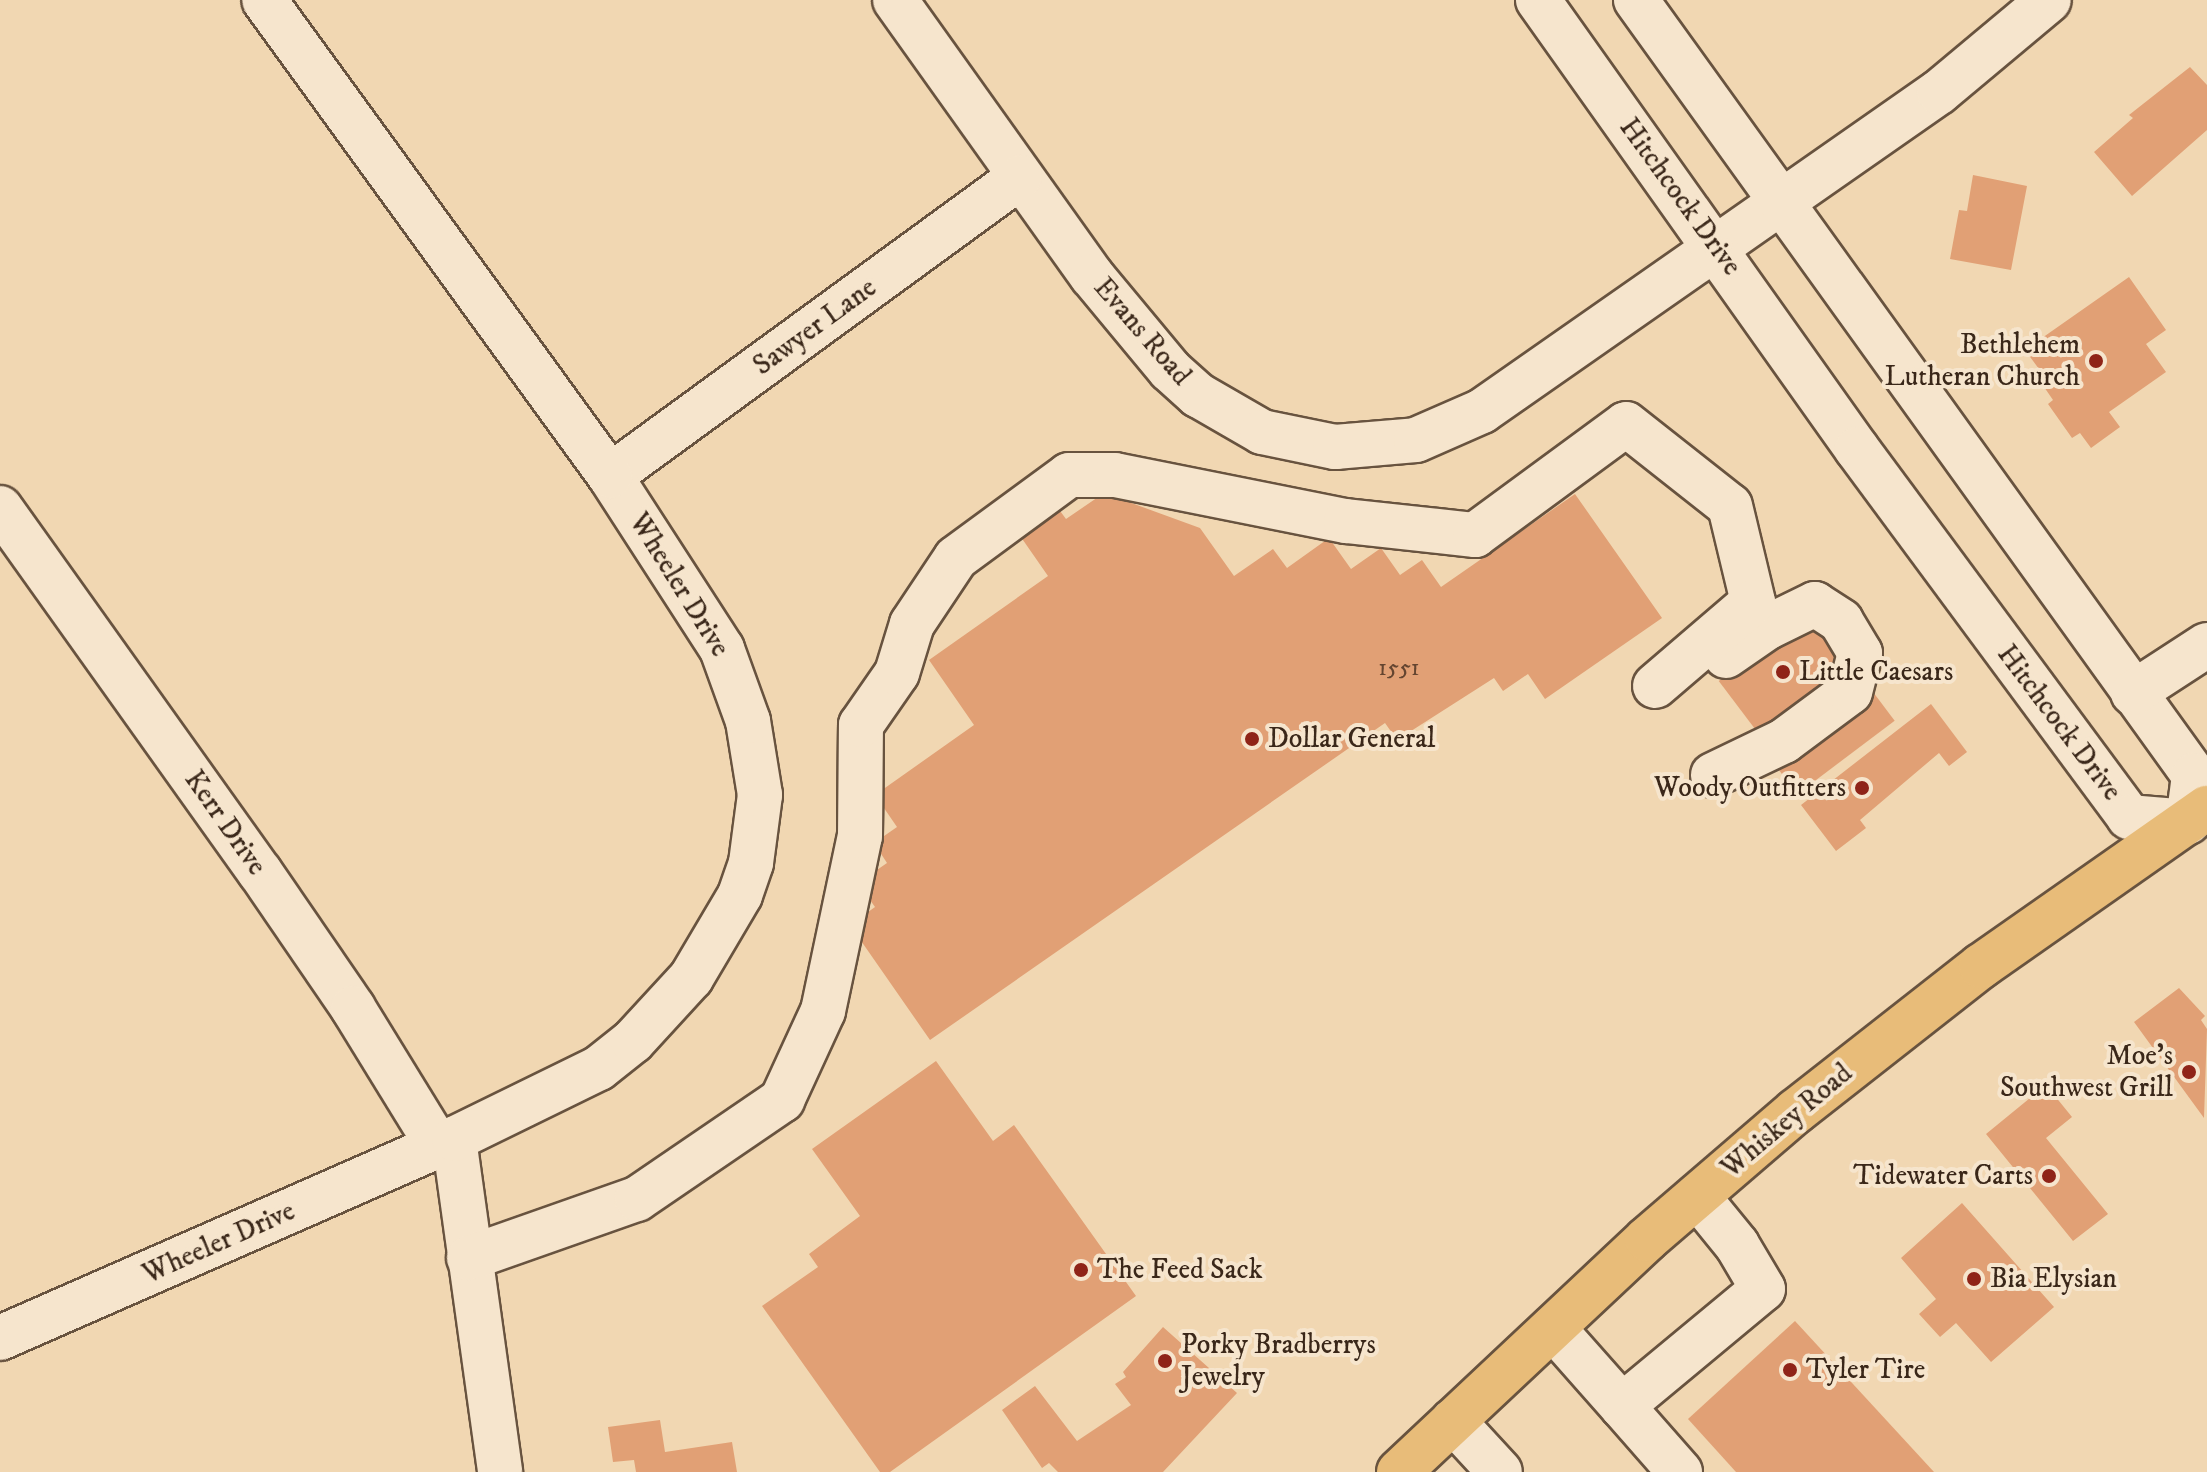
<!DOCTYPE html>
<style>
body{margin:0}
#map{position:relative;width:2207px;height:1472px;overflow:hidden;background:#f1d7b2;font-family:"IM FELL DW Pica",serif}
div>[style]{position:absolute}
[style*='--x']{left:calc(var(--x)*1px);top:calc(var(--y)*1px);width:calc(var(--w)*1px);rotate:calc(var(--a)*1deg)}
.building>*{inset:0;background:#e1a075;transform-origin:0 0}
.roads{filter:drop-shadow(2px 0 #68533f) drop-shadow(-2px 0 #68533f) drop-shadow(0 2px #68533f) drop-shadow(0 -2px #68533f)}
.minor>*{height:44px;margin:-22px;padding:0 22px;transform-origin:22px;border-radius:22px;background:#f6e5cd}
.major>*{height:44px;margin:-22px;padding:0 22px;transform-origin:22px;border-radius:22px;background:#e8bc79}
.dots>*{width:22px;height:22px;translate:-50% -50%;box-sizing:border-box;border:4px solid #f6e5cd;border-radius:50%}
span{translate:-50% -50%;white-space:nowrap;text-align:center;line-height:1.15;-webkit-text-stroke:8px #f6e5cd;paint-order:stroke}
.number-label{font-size:24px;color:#644530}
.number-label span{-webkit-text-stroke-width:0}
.street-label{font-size:28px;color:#3a2719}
.poi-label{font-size:28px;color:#3a2719}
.right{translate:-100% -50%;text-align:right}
.left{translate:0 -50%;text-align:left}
</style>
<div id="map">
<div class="building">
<i style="clip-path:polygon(2190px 67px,2207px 85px,2207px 130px,2132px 196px,2094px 152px,2133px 118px,2129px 115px)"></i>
<i style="clip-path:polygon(1973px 175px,2027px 186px,2011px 270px,1950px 259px,1959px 210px,1967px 211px)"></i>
<i style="clip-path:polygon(2129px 277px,2166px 330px,2146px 344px,2166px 372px,2109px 412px,2120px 427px,2091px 448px,2080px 433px,2072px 438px,2048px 404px,2053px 400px,2042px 384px,2047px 380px,2025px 350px)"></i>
<i style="clip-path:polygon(1104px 493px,1200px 528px,1234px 576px,1273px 549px,1287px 568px,1329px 538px,1351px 569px,1381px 548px,1400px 575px,1422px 560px,1441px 587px,1575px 494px,1662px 618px,1545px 699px,1528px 674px,1503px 691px,1494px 678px,1397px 740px,1385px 723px,930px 1040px,850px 925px,875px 907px,858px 883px,887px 863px,874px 843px,897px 827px,875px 795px,974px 725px,929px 660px,1048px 576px,1014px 527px,1052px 500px,1066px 519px)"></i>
<i style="left:1809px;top:613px;width:64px;height:113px;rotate:53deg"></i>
<i style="left:1870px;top:688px;width:41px;height:122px;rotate:53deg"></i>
<i style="clip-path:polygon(1931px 704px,1967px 752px,1949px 766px,1939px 753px,1860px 820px,1866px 828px,1836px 851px,1801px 805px)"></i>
<i style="clip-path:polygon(2179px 988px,2205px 1016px,2201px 1020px,2207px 1029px,2204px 1118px,2134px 1022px)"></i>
<i style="clip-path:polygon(936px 1061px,993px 1141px,1014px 1125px,1136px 1296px,890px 1472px,880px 1472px,762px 1306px,818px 1267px,809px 1254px,860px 1216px,812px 1149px)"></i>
<i style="clip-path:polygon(2046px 1085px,2072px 1117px,2046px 1138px,2108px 1214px,2073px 1241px,1986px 1134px)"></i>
<i style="clip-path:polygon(1962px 1203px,2054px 1307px,1991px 1362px,1956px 1323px,1940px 1337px,1919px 1314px,1936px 1299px,1901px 1258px)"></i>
<i style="clip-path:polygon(1795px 1321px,1934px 1472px,1736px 1472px,1688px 1419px)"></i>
<i style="clip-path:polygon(1163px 1327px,1237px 1393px,1163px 1472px,1058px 1472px,1049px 1463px,1042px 1468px,1002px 1410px,1035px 1386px,1077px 1441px,1131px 1405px,1115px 1384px,1126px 1377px,1123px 1372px)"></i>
<i style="clip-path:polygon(660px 1420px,665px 1452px,732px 1442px,737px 1472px,636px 1472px,634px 1460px,613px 1462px,608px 1427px)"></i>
</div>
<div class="roads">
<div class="minor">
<i style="--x:895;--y:0;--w:339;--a:54.5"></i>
<i style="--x:1092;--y:276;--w:122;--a:50.3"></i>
<i style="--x:1170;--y:370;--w:38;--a:42"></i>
<i style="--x:1198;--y:395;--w:74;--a:30"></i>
<i style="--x:1262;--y:432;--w:75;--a:11.6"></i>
<i style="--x:1335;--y:447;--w:81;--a:-4.9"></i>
<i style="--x:1416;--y:440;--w:72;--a:-23.7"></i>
<i style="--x:1482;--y:411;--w:557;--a:-34.92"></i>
<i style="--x:1939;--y:92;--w:143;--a:-39.9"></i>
<i style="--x:1538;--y:0;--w:551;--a:54.61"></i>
<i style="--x:1857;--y:449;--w:458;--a:53.5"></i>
<i style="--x:2129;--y:817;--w:59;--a:4.8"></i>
<i style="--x:1636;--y:0;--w:955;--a:54.25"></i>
<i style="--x:2194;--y:775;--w:47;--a:97.3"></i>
<i style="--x:610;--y:476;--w:507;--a:-36.1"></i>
<i style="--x:0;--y:508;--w:447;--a:54.5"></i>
<i style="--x:260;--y:872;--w:165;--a:55.6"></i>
<i style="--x:353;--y:1008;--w:162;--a:58.4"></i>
<i style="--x:2133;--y:693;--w:88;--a:-33"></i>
<i style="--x:1713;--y:775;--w:79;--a:-25.6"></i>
<i style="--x:1784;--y:741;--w:82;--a:-36.6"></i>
<i style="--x:1850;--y:692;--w:40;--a:-75.6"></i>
<i style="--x:1860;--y:653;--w:37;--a:-121"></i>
<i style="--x:1841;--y:621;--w:31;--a:-147"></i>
<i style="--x:1815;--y:604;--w:52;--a:153.9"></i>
<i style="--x:1768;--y:627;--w:51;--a:145.4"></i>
<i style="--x:454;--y:1139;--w:336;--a:82.1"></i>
<i style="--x:469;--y:1258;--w:178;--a:-19.4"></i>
<i style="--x:637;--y:1199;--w:176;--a:-34.3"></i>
<i style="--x:782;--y:1100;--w:98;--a:-65.3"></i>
<i style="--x:823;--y:1011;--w:179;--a:-78.1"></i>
<i style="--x:860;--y:836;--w:111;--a:-89.5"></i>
<i style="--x:861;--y:725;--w:63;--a:-55.3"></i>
<i style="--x:897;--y:673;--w:51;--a:-73"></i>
<i style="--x:912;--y:624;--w:79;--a:-56.3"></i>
<i style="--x:956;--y:558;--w:140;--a:-36.3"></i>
<i style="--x:1069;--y:475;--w:46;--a:0"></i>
<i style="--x:1115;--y:475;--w:236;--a:11.3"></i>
<i style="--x:1346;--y:521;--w:130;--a:6.2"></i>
<i style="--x:1475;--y:535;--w:187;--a:-36.3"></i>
<i style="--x:1626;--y:424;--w:132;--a:38.3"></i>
<i style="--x:1730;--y:506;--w:99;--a:76.5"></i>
<i style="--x:1753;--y:602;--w:129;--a:139.4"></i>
<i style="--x:1553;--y:1328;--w:104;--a:48.5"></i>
<i style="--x:1622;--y:1406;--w:183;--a:-39.7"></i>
<i style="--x:1763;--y:1289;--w:51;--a:-120.6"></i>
<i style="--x:1737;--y:1245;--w:63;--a:-129.2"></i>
<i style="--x:0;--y:1338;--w:496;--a:-23.7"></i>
<i style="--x:454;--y:1139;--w:161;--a:-26.1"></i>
<i style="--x:599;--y:1068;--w:43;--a:-38.5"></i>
<i style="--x:633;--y:1041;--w:86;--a:-47.4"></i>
<i style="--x:691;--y:978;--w:96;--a:-59.4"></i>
<i style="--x:740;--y:895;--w:34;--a:-71"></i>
<i style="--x:751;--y:863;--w:69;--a:-82.5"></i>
<i style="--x:760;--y:795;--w:75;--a:-99.2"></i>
<i style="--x:748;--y:721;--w:77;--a:-109.9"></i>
<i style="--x:722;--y:649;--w:206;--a:-122.9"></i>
<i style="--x:610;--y:476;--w:588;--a:-126.01"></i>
<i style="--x:1622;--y:1406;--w:88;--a:48.7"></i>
<i style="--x:1453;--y:1421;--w:69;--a:47.3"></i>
</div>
<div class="major">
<i style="--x:1399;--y:1472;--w:340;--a:-43.2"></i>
<i style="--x:1647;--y:1239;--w:196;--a:-40.7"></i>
<i style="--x:1796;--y:1111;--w:235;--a:-38.1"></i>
<i style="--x:1981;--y:966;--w:276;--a:-35"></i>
</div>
</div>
<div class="dots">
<i style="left:2096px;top:361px;background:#8f2418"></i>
<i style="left:1783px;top:672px;background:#8f2418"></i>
<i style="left:1252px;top:739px;background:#8f2418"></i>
<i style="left:1862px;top:788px;background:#8f2418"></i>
<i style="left:2189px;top:1072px;background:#8f2418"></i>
<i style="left:2049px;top:1176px;background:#8f2418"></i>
<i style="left:1081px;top:1270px;background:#8f2418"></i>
<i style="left:1974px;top:1279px;background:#8f2418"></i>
<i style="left:1165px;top:1361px;background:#8f2418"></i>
<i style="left:1790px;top:1370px;background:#8f2418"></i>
</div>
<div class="number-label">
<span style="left:1399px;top:669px">1551</span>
</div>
<div class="street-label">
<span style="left:1680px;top:197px;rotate:54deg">Hitchcock Drive</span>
<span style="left:815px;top:327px;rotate:-36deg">Sawyer Lane</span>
<span style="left:1142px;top:332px;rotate:49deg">Evans Road</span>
<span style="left:679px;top:585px;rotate:58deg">Wheeler Drive</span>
<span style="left:2059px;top:723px;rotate:53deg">Hitchcock Drive</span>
<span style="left:225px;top:823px;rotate:55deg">Kerr Drive</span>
<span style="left:1787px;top:1121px;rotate:-40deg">Whiskey Road</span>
<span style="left:219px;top:1243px;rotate:-24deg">Wheeler Drive</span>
</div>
<div class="poi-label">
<span class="right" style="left:2080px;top:361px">Bethlehem<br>Lutheran Church</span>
<span class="left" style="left:1799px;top:672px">Little Caesars</span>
<span class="left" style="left:1268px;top:739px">Dollar General</span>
<span class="right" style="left:1846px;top:788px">Woody Outfitters</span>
<span class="right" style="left:2173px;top:1072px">Moe's<br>Southwest Grill</span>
<span class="right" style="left:2033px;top:1176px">Tidewater Carts</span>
<span class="left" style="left:1097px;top:1270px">The Feed Sack</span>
<span class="left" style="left:1990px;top:1279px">Bia Elysian</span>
<span class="left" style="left:1181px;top:1361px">Porky Bradberrys<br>Jewelry</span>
<span class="left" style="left:1806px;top:1370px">Tyler Tire</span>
</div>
</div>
